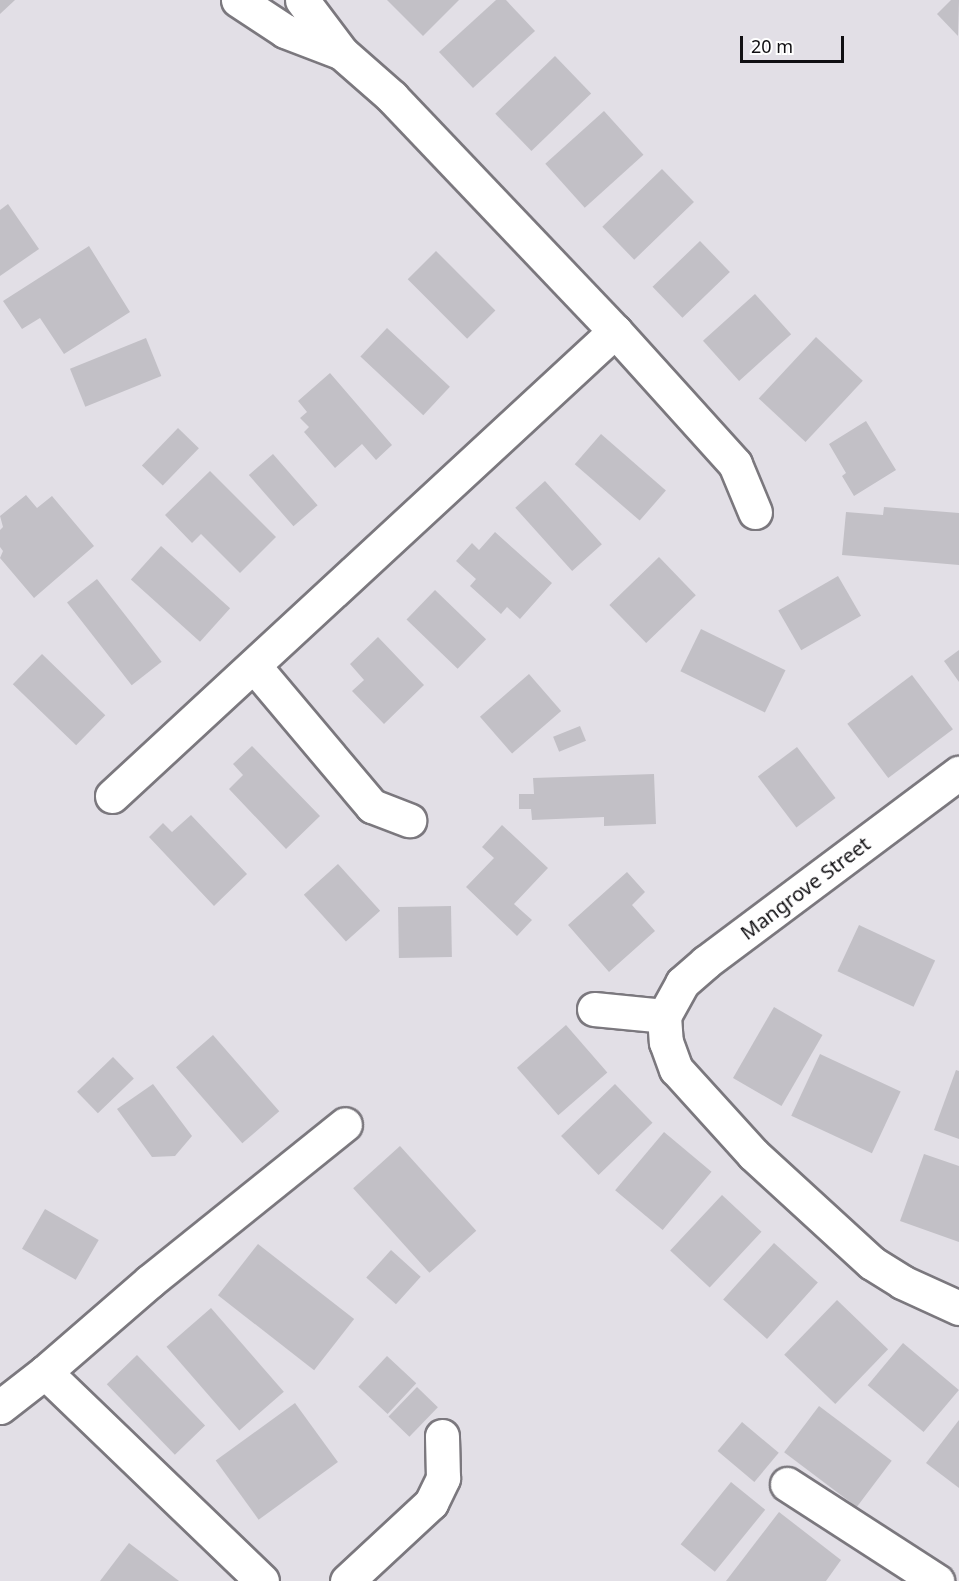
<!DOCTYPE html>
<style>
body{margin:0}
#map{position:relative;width:959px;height:1581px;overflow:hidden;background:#e2dfe6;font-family:"Noto Sans",sans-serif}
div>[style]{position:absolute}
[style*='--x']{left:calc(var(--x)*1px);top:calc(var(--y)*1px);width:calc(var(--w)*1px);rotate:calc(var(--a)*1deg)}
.building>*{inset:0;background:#c2c0c6;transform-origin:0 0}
.roads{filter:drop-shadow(2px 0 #7b787e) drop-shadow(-2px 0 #7b787e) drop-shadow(0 2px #7b787e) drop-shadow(0 -2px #7b787e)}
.minor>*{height:33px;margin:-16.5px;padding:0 16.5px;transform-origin:16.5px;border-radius:16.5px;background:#fff}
span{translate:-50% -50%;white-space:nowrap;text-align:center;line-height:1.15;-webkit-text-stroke:4.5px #fff;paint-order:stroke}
.street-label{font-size:20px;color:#100f12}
.scale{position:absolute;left:740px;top:36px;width:104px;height:27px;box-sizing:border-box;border:3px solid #100f12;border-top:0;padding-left:8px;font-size:18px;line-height:21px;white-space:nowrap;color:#100f12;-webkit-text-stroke:4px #fff;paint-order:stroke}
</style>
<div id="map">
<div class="building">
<i style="clip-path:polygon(0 0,15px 0,0 14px)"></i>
<i style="clip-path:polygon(387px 0,459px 0,423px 36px)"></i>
<i style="clip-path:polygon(496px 0,506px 0,535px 31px,473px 88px,439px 52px)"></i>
<i style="clip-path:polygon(951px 0,959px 0,958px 36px,937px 14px)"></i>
<i style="left:555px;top:56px;width:52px;height:83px;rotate:46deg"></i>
<i style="left:604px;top:111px;width:59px;height:79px;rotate:48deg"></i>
<i style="left:662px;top:169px;width:46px;height:83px;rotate:46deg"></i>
<i style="clip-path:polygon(8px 204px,39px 249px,0 276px,0 210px)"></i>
<i style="left:700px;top:241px;width:43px;height:66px;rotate:46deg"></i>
<i style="clip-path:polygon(89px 246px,130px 312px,64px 354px,40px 318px,22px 329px,3px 301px)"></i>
<i style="left:436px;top:251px;width:84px;height:40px;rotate:45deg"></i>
<i style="left:755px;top:294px;width:54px;height:70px;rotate:48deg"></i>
<i style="left:387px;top:328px;width:86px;height:39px;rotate:43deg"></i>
<i style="left:816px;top:337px;width:64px;height:84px;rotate:43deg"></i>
<i style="left:146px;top:338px;width:41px;height:82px;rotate:68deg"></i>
<i style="clip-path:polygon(330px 373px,392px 445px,376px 460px,362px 444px,335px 468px,304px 432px,309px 427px,300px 418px,307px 412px,298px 401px)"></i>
<i style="clip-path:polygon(866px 421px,896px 470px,854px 496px,842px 476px,846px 473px,829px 444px)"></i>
<i style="left:178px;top:428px;width:29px;height:52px;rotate:44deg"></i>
<i style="left:601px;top:434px;width:86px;height:40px;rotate:41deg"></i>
<i style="left:273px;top:454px;width:68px;height:32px;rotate:49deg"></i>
<i style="clip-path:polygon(210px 471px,276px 537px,240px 573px,201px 534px,192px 543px,165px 515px)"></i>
<i style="left:545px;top:481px;width:85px;height:40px;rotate:48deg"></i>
<i style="clip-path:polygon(26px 495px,37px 508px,52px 496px,94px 546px,34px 598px,0 558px,3px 551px,0 547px,0 530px,3px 527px,0 516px)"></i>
<i style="clip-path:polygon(884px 507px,959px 513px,959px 565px,842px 555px,846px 512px,883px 515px)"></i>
<i style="clip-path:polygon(495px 532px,552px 583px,520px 619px,507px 607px,501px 614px,470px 586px,476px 579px,456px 561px,472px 543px,479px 550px)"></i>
<i style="left:161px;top:546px;width:93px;height:45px;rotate:42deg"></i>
<i style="left:659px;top:557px;width:53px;height:69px;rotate:46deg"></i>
<i style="left:838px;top:576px;width:46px;height:69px;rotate:60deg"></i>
<i style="left:97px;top:579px;width:105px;height:38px;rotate:52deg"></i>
<i style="left:435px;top:590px;width:71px;height:41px;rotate:44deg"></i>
<i style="left:701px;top:629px;width:94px;height:47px;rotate:26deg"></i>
<i style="clip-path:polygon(378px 637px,424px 685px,384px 724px,352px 691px,364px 680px,350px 664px)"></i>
<i style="clip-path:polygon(959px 650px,959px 682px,944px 661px)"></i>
<i style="left:42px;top:654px;width:88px;height:42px;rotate:44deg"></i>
<i style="left:529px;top:674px;width:49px;height:65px;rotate:49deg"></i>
<i style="left:912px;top:675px;width:68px;height:81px;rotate:53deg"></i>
<i style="left:580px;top:726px;width:16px;height:29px;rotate:68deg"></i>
<i style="clip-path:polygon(252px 746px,320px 816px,286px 849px,229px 789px,243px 775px,233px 764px)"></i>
<i style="left:797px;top:747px;width:64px;height:49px;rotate:53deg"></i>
<i style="clip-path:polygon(654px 774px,656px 824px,604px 826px,604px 817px,532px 820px,531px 809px,519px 809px,519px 794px,534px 794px,533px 778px)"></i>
<i style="clip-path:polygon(191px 815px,247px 874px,214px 906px,149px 837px,163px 823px,172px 832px)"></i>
<i style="clip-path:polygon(502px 825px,548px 868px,514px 904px,532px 920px,517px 936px,466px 887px,494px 858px,482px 847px)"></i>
<i style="left:338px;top:864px;width:63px;height:46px;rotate:48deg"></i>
<i style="clip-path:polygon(627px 872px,645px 892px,632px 905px,655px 931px,609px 972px,568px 925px)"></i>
<i style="left:451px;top:906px;width:51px;height:53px;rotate:89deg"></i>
<i style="left:859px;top:925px;width:84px;height:51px;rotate:25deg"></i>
<i style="left:774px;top:1007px;width:56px;height:82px;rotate:30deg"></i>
<i style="left:566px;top:1025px;width:63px;height:65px;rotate:49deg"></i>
<i style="left:213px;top:1035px;width:101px;height:49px;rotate:49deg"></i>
<i style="left:820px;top:1054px;width:89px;height:68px;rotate:25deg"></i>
<i style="left:113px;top:1057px;width:30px;height:50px;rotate:46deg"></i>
<i style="clip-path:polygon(956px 1070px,959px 1071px,959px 1139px,934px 1130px)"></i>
<i style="clip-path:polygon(153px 1084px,192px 1136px,175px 1156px,152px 1157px,117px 1109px)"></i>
<i style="left:615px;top:1084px;width:54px;height:75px;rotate:46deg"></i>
<i style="left:664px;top:1132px;width:62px;height:76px;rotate:40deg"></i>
<i style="left:400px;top:1146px;width:114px;height:63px;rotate:48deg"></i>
<i style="clip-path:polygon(924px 1154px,959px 1166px,959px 1242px,900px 1221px)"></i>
<i style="left:722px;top:1195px;width:54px;height:76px;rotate:43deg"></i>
<i style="left:45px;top:1209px;width:62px;height:46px;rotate:30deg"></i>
<i style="left:774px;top:1243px;width:59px;height:76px;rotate:42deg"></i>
<i style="left:258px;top:1244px;width:122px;height:65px;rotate:38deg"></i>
<i style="left:391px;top:1250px;width:40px;height:37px;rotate:42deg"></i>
<i style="left:837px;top:1300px;width:71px;height:76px;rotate:44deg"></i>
<i style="left:211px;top:1308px;width:111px;height:59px;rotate:49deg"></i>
<i style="left:903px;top:1343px;width:73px;height:55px;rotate:40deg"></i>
<i style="left:137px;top:1355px;width:98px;height:42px;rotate:46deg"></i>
<i style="left:387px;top:1356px;width:40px;height:42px;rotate:43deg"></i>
<i style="left:417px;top:1387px;width:29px;height:41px;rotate:44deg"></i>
<i style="left:295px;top:1403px;width:73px;height:98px;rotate:54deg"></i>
<i style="left:819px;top:1406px;width:91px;height:58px;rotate:37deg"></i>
<i style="clip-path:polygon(959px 1420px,959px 1488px,926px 1463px)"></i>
<i style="left:742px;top:1422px;width:48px;height:38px;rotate:40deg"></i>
<i style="left:731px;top:1482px;width:44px;height:80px;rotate:39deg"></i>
<i style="clip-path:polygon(779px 1512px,841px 1560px,826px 1581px,726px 1581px)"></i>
<i style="clip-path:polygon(129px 1543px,179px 1581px,100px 1581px)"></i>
</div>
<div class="roads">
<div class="minor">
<i style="--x:238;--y:0;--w:56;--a:33.4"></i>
<i style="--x:285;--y:31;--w:61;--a:21.1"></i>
<i style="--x:302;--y:0;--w:66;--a:53"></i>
<i style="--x:342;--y:53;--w:67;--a:41.3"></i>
<i style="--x:392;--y:97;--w:323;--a:46.4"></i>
<i style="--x:615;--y:331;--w:179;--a:47.9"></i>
<i style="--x:735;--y:464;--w:52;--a:67.4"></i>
<i style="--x:254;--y:666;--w:183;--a:49.9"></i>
<i style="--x:372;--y:806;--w:40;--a:21"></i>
<i style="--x:112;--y:796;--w:685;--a:-42.75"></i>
<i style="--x:594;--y:1009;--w:70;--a:5.7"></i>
<i style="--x:664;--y:1016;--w:26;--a:86"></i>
<i style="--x:666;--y:1042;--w:29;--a:70"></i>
<i style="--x:676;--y:1069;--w:115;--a:47.8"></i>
<i style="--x:753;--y:1154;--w:161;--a:42.5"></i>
<i style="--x:872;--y:1263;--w:36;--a:32"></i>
<i style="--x:902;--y:1282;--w:63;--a:24.5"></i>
<i style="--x:664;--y:1016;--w:38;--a:-61"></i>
<i style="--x:682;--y:983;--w:32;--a:-41"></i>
<i style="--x:706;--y:962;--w:316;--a:-36.8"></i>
<i style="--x:45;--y:1372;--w:301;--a:43.9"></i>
<i style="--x:0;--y:1407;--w:57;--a:-37.9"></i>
<i style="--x:45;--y:1372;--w:139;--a:-40.9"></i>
<i style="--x:150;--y:1281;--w:250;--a:-38.8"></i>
<i style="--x:787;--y:1484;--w:179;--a:32.9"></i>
<i style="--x:347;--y:1581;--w:115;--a:-42.9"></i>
<i style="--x:431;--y:1503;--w:28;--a:-64"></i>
<i style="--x:443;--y:1478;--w:42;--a:-91.4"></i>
</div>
</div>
<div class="street-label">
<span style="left:805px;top:888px;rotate:-37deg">Mangrove Street</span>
</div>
<div class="scale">20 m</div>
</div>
